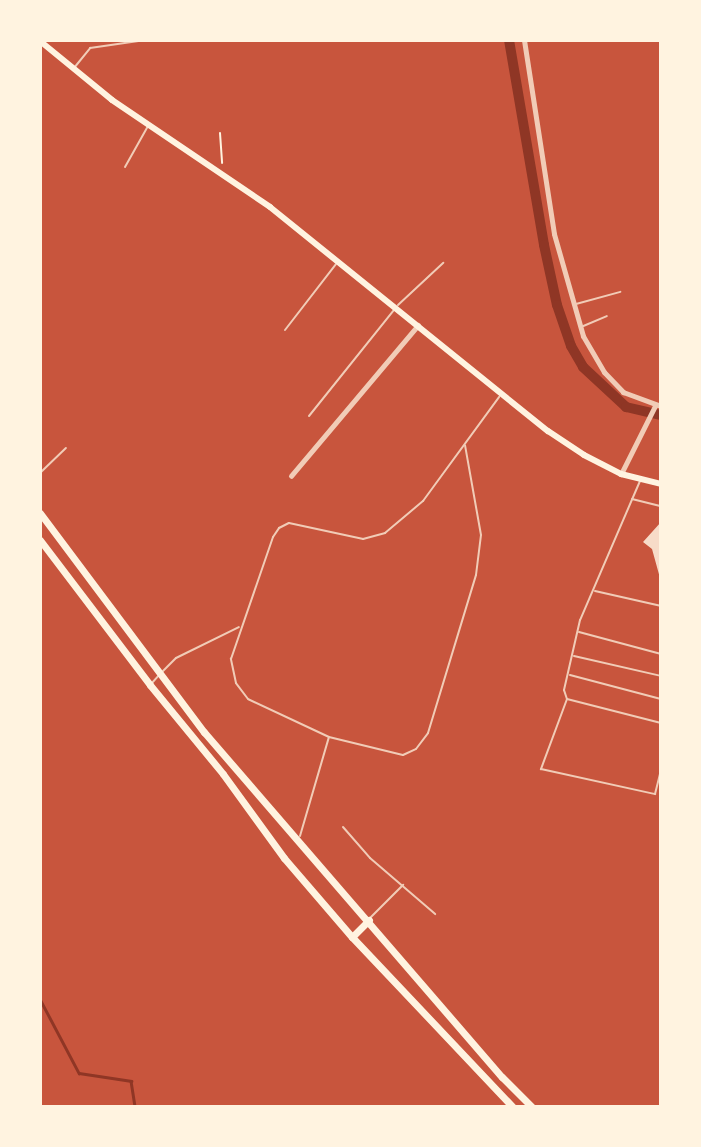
<!DOCTYPE html>
<style>
body{margin:0}
#map{position:relative;width:701px;height:1147px;overflow:hidden;background:#c8553d;font-family:"IBM Plex Sans",sans-serif}
div>[style]{position:absolute}
[style*='--x']{left:calc(var(--x)*1px);top:calc(var(--y)*1px);width:calc(var(--w)*1px);rotate:calc(var(--a)*1deg)}
.stream>*{height:2.5px;margin:-1.25px;padding:0 1.25px;transform-origin:1.25px;border-radius:1.25px;background:#8f3625}
.canal>*{height:10px;margin:-5px;padding:0 5px;transform-origin:5px;border-radius:5px;background:#8f3625}
.building>*{inset:0;background:#f7dbc8}
.path>*{height:2px;margin:-1px;padding:0 1px;transform-origin:1px;border-radius:1px;background:#fff3e0}
.service>*{height:2px;margin:-1px;padding:0 1px;transform-origin:1px;border-radius:1px;background:#f1ccb7}
.minor>*{height:4.5px;margin:-2.25px;padding:0 2.25px;transform-origin:2.25px;border-radius:2.25px;background:#f1ccb7}
.tertiary>*{height:5px;margin:-2.5px;padding:0 2.5px;transform-origin:2.5px;border-radius:2.5px;background:#f1ccb7}
.secondary>*{height:6px;margin:-3px;padding:0 3px;transform-origin:3px;border-radius:3px;background:#fff3e0}
.trunk>*{height:7px;margin:-3.5px;padding:0 3.5px;transform-origin:3.5px;border-radius:3.5px;background:#fff3e0}
span{translate:-50% -50%;white-space:nowrap;text-align:center;line-height:1.15;-webkit-text-stroke:5px #fff3e0;paint-order:stroke}
.frame{position:absolute;inset:0;border:42px solid #fff3e0;pointer-events:none}
</style>
<div id="map">
<div class="stream">
<i style="--x:40;--y:999;--w:84;--a:62.2"></i>
<i style="--x:79;--y:1073;--w:53;--a:8.7"></i>
<i style="--x:131;--y:1081;--w:26;--a:81"></i>
</div>
<div class="canal">
<i style="--x:509;--y:40;--w:208;--a:80.3"></i>
<i style="--x:544;--y:245;--w:61;--a:77.8"></i>
<i style="--x:557;--y:305;--w:43;--a:71.1"></i>
<i style="--x:571;--y:346;--w:24;--a:60"></i>
<i style="--x:583;--y:367;--w:59;--a:42.9"></i>
<i style="--x:626;--y:407;--w:36;--a:13"></i>
</div>
<div class="building">
<i style="clip-path:polygon(661px 522px,661px 577px,660px 578px,652px 549px,643px 542px)"></i>
</div>
<div class="path">
<i style="--x:220;--y:133;--w:30;--a:86"></i>
</div>
<div class="service">
<i style="--x:74;--y:68;--w:26;--a:-51"></i>
<i style="--x:90;--y:48;--w:56;--a:-8.3"></i>
<i style="--x:125;--y:167;--w:47;--a:-60.7"></i>
<i style="--x:576;--y:304;--w:46;--a:-15.3"></i>
<i style="--x:398;--y:305;--w:62;--a:-43"></i>
<i style="--x:581;--y:327;--w:28;--a:-23"></i>
<i style="--x:285;--y:330;--w:83;--a:-52.3"></i>
<i style="--x:309;--y:416;--w:136;--a:-51.3"></i>
<i style="--x:40;--y:473;--w:36;--a:-44"></i>
<i style="--x:640;--y:481;--w:151;--a:113.3"></i>
<i style="--x:580;--y:620;--w:72;--a:102.9"></i>
<i style="--x:564;--y:690;--w:9;--a:72"></i>
<i style="--x:567;--y:699;--w:75;--a:110.4"></i>
<i style="--x:541;--y:769;--w:117;--a:12.4"></i>
<i style="--x:655;--y:794;--w:25;--a:-76"></i>
<i style="--x:632;--y:499;--w:30;--a:14"></i>
<i style="--x:595;--y:591;--w:68;--a:12.8"></i>
<i style="--x:579;--y:632;--w:85;--a:15"></i>
<i style="--x:574;--y:656;--w:89;--a:12.9"></i>
<i style="--x:163;--y:671;--w:18;--a:-45"></i>
<i style="--x:176;--y:658;--w:70;--a:-26.2"></i>
<i style="--x:570;--y:675;--w:94;--a:14.8"></i>
<i style="--x:151;--y:684;--w:12;--a:-48"></i>
<i style="--x:567;--y:699;--w:97;--a:14.3"></i>
<i style="--x:329;--y:737;--w:76;--a:13.7"></i>
<i style="--x:403;--y:755;--w:14;--a:-25"></i>
<i style="--x:416;--y:749;--w:20;--a:-53"></i>
<i style="--x:428;--y:733;--w:165;--a:-73.1"></i>
<i style="--x:476;--y:575;--w:40;--a:-82.9"></i>
<i style="--x:481;--y:535;--w:91;--a:-100.1"></i>
<i style="--x:343;--y:827;--w:41;--a:48.9"></i>
<i style="--x:370;--y:858;--w:86;--a:40.7"></i>
<i style="--x:300;--y:836;--w:103;--a:-73.7"></i>
<i style="--x:329;--y:737;--w:89;--a:-154.9"></i>
<i style="--x:248;--y:699;--w:20;--a:-127"></i>
<i style="--x:236;--y:683;--w:25;--a:-102"></i>
<i style="--x:231;--y:659;--w:129;--a:-71"></i>
<i style="--x:273;--y:537;--w:11;--a:-56"></i>
<i style="--x:279;--y:528;--w:11;--a:-27"></i>
<i style="--x:289;--y:523;--w:76;--a:12.2"></i>
<i style="--x:363;--y:539;--w:23;--a:-15"></i>
<i style="--x:385;--y:533;--w:50;--a:-40.1"></i>
<i style="--x:423;--y:501;--w:129;--a:-53.8"></i>
<i style="--x:370;--y:918;--w:47;--a:-45"></i>
</div>
<div class="minor">
<i style="--x:621;--y:474;--w:76;--a:-63.4"></i>
<i style="--x:291;--y:476;--w:197;--a:-49.9"></i>
</div>
<div class="tertiary">
<i style="--x:524;--y:40;--w:196;--a:81.2"></i>
<i style="--x:554;--y:234;--w:106;--a:74.1"></i>
<i style="--x:583;--y:336;--w:42;--a:59.7"></i>
<i style="--x:604;--y:372;--w:28;--a:46"></i>
<i style="--x:623;--y:392;--w:40;--a:20.2"></i>
</div>
<div class="secondary">
<i style="--x:40;--y:41;--w:93;--a:39.3"></i>
<i style="--x:112;--y:100;--w:191;--a:34.1"></i>
<i style="--x:270;--y:207;--w:357;--a:38.9"></i>
<i style="--x:548;--y:431;--w:43;--a:33.7"></i>
<i style="--x:584;--y:455;--w:42;--a:27.2"></i>
<i style="--x:621;--y:474;--w:41;--a:14"></i>
</div>
<div class="trunk">
<i style="--x:40;--y:513;--w:274;--a:53.2"></i>
<i style="--x:204;--y:732;--w:456;--a:49.2"></i>
<i style="--x:502;--y:1077;--w:42;--a:45"></i>
<i style="--x:40;--y:540;--w:182;--a:52.8"></i>
<i style="--x:150;--y:685;--w:115;--a:50.6"></i>
<i style="--x:223;--y:774;--w:104;--a:54"></i>
<i style="--x:284;--y:858;--w:104;--a:49.3"></i>
<i style="--x:352;--y:937;--w:234;--a:46.6"></i>
<i style="--x:352;--y:937;--w:24;--a:-45"></i>
</div>
<div class="frame"></div>
</div>
